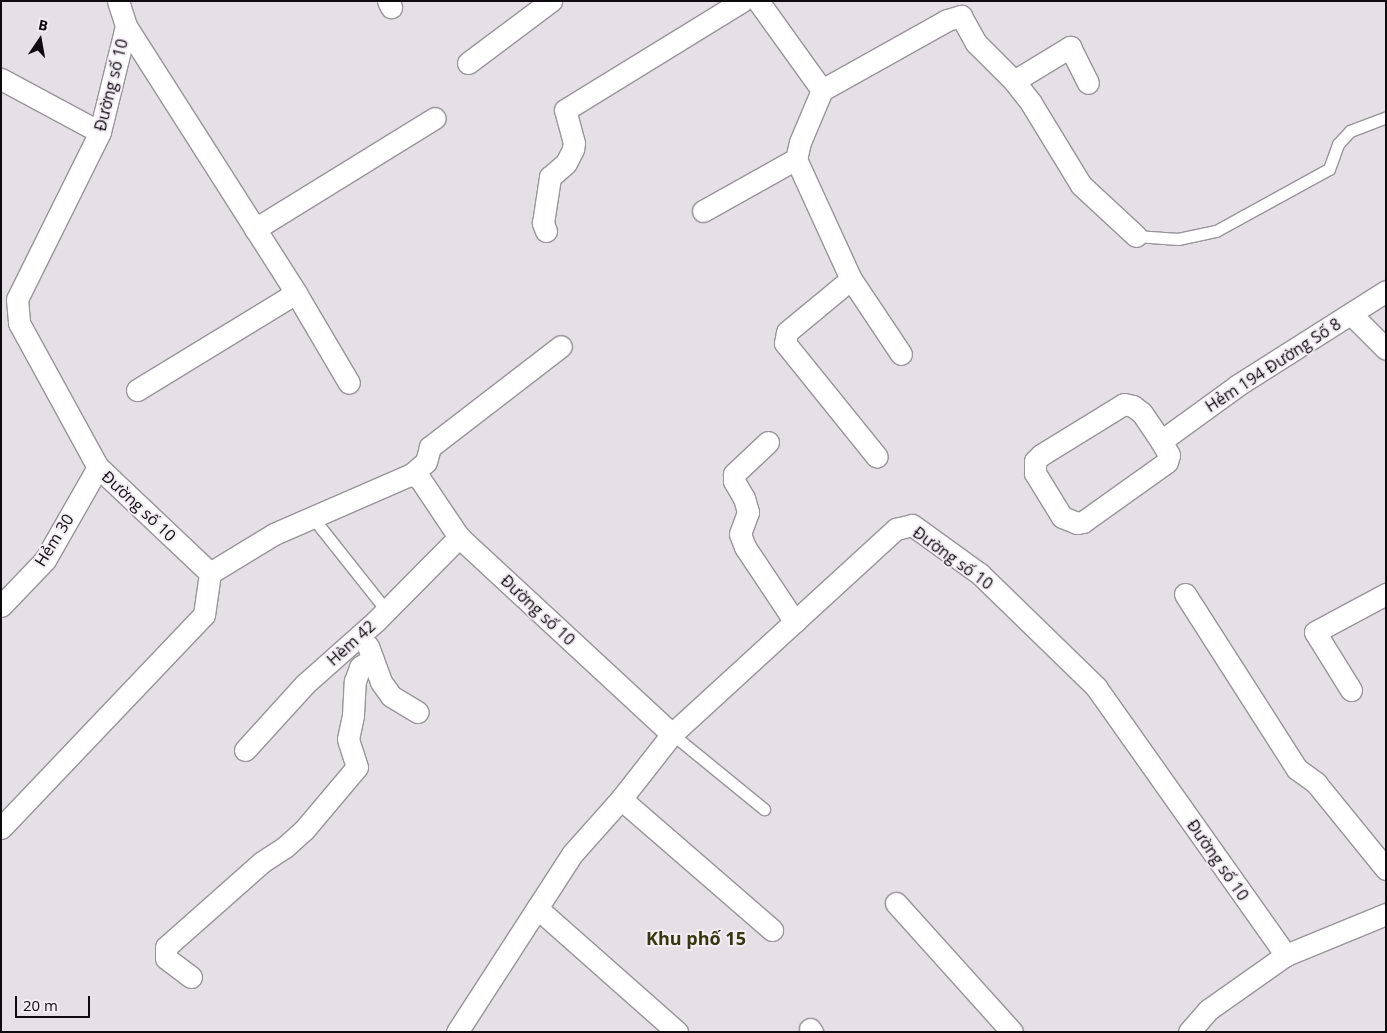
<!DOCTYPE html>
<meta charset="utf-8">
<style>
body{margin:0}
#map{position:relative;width:1387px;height:1033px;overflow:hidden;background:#e5e0e6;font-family:"Open Sans",sans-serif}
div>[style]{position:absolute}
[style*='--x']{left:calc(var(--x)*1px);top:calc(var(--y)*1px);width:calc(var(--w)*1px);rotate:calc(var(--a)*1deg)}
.roads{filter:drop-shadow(1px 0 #989499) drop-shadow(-1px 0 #989499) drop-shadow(0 1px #989499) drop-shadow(0 -1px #989499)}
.lane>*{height:11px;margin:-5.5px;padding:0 5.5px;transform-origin:5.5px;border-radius:5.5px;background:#fff}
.street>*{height:21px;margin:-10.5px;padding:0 10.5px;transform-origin:10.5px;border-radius:10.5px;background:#fff}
span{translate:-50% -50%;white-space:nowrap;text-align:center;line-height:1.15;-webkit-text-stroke:4px #f2edf3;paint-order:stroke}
.street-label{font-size:16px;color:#0d0b0d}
.neighbourhood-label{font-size:18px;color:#35370e;font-weight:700}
.frame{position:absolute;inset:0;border:2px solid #0d0b0d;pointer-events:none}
.north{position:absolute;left:15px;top:15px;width:50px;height:50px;-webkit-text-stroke:4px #f2edf3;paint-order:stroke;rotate:12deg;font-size:14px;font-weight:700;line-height:20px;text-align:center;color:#0d0b0d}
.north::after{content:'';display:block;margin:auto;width:18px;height:22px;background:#0d0b0d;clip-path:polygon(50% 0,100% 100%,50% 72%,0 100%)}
.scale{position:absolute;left:15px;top:996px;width:75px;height:22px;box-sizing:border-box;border:2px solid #0d0b0d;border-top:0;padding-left:6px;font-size:15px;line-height:18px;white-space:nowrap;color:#0d0b0d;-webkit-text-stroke:4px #f2edf3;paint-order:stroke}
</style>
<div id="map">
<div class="roads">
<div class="lane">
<i style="--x:1136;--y:236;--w:42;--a:4.1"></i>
<i style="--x:1178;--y:239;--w:39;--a:-12"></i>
<i style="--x:1216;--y:231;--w:129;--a:-28.8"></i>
<i style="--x:1329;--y:169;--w:27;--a:-70"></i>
<i style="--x:1338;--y:144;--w:18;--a:-47"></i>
<i style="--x:1350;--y:131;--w:39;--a:-21"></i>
<i style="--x:313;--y:518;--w:117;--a:51.6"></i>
<i style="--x:672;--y:734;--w:119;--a:39.2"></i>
</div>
<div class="street">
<i style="--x:118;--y:1;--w:26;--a:72"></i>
<i style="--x:126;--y:26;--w:109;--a:103.8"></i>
<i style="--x:100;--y:132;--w:186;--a:116.4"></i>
<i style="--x:17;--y:299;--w:24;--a:85"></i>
<i style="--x:19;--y:323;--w:164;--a:61.3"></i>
<i style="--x:98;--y:467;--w:154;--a:43.4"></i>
<i style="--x:210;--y:573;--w:75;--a:-31.4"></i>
<i style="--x:274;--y:534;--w:150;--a:-23.5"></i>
<i style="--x:412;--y:474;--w:9;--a:32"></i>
<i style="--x:420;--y:479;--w:70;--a:56.1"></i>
<i style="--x:459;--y:537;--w:290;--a:42.8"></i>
<i style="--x:672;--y:734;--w:304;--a:-42.5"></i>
<i style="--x:896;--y:529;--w:16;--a:-14"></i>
<i style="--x:912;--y:525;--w:84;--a:35.8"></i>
<i style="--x:980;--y:574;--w:162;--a:44.2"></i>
<i style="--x:1096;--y:687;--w:329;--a:54.7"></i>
<i style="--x:388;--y:1;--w:7;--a:63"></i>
<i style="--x:758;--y:1;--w:110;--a:54.3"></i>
<i style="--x:822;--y:90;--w:143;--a:-29.2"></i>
<i style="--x:947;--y:20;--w:15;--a:-16"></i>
<i style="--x:961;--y:16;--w:31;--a:61"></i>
<i style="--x:976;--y:43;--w:54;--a:45"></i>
<i style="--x:1014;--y:81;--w:28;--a:52"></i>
<i style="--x:1031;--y:103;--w:96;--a:58.6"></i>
<i style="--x:1081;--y:185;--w:75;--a:42.8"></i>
<i style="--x:126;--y:26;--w:317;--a:57.5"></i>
<i style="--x:296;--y:293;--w:104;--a:59.5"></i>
<i style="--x:468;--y:63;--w:104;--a:-36.8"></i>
<i style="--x:1;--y:79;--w:112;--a:28.2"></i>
<i style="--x:1014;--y:81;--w:66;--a:-31.3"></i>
<i style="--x:1070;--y:47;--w:40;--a:63.4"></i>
<i style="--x:822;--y:90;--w:56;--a:112.9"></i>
<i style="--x:800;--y:142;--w:17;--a:103"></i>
<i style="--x:796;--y:159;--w:132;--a:65.4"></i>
<i style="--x:851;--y:279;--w:90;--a:56.3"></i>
<i style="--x:703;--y:211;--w:107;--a:-29.2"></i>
<i style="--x:255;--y:229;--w:211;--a:-31.7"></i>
<i style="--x:546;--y:231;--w:9;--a:-111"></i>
<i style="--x:543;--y:223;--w:47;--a:-81.3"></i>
<i style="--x:550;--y:177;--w:21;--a:-41"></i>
<i style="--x:566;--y:163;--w:16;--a:-63"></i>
<i style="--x:573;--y:149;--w:6;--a:-81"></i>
<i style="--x:574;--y:143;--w:34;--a:-105"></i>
<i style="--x:565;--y:110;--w:208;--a:-31.6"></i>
<i style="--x:851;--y:279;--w:83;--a:140.4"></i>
<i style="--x:787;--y:332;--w:11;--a:100"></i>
<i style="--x:785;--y:343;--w:146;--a:51.1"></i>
<i style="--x:1351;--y:314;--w:49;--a:45"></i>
<i style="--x:137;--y:390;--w:186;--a:-31.4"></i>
<i style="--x:1124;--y:404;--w:9;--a:13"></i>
<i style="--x:1133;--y:406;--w:11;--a:38"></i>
<i style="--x:1142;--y:413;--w:34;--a:56"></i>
<i style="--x:1161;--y:441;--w:16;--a:60"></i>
<i style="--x:1169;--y:455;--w:7;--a:106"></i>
<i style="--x:1167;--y:462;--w:103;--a:144.5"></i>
<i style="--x:1083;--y:522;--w:6;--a:171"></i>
<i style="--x:1077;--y:523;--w:16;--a:-158"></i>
<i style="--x:1062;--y:517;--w:52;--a:-121.5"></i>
<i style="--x:1035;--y:473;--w:12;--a:-90"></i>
<i style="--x:1035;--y:461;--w:8;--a:-45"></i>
<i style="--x:1041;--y:455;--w:97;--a:-31.6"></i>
<i style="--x:1161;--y:441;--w:95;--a:-36"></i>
<i style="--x:1238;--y:385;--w:175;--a:-32.4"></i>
<i style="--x:768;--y:442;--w:47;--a:136.7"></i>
<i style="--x:734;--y:474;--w:7;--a:90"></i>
<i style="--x:734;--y:481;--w:20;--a:60"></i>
<i style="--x:744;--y:498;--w:15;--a:74"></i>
<i style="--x:748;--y:512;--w:23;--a:110"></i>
<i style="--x:740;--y:534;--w:14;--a:69"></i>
<i style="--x:745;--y:547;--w:90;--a:56.3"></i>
<i style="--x:412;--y:474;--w:18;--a:-41"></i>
<i style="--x:426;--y:462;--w:16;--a:-75"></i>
<i style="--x:430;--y:447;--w:165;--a:-37.6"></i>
<i style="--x:1185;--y:594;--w:208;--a:57.4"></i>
<i style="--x:1297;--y:769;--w:24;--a:36"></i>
<i style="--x:1316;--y:783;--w:111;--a:50.9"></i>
<i style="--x:1;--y:606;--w:64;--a:-46.3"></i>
<i style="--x:45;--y:560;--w:107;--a:-60.3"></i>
<i style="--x:368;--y:646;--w:38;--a:70"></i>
<i style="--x:381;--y:682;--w:17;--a:54"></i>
<i style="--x:391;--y:696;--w:31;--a:31"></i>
<i style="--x:1351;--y:690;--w:68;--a:-121.8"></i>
<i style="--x:1315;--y:632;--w:81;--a:-28.2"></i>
<i style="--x:245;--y:750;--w:89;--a:-47.7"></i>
<i style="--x:305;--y:684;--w:96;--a:-41.6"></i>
<i style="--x:377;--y:620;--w:117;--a:-45.3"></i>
<i style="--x:621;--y:799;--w:200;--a:40.9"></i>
<i style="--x:1;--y:828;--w:294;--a:-46.4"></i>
<i style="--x:204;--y:615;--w:42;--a:-81.9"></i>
<i style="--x:896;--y:903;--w:173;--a:48"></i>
<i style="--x:537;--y:908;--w:187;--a:41.5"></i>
<i style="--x:191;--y:977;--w:31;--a:-143"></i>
<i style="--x:166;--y:958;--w:11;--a:-90"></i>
<i style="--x:166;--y:947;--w:128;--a:-41.5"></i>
<i style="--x:262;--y:862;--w:27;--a:-33"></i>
<i style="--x:285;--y:847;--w:25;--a:-42"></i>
<i style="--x:304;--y:830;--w:82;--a:-49.9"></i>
<i style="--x:357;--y:767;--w:29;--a:-108"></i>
<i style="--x:348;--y:739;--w:25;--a:-78"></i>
<i style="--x:353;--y:715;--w:34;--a:-87"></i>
<i style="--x:355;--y:681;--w:15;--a:-70"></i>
<i style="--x:360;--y:667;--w:15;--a:-32"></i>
<i style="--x:810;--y:1029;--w:4;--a:56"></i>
<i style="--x:457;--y:1032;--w:213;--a:-57.1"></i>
<i style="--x:573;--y:853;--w:72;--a:-48.4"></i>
<i style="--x:621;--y:799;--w:83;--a:-51.9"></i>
<i style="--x:1189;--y:1032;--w:29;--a:-49"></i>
<i style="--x:1208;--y:1010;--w:95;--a:-35.2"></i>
<i style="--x:1286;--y:955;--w:108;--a:-22.3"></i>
</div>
</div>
<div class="street-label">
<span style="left:111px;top:85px;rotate:-76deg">Đường số 10</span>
<span style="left:1273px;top:365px;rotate:-33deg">Hẻm 194 Đường Số 8</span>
<span style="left:139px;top:506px;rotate:43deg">Đường số 10</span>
<span style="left:54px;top:540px;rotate:-58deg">Hẻm 30</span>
<span style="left:953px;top:558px;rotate:36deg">Đường số 10</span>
<span style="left:538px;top:610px;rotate:43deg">Đường số 10</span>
<span style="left:351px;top:643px;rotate:-42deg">Hèm 42</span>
<span style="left:1218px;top:860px;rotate:55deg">Đường số 10</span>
</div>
<div class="neighbourhood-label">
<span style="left:696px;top:938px">Khu phố 15</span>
</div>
<div class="frame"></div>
<div class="north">B</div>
<div class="scale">20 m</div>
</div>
